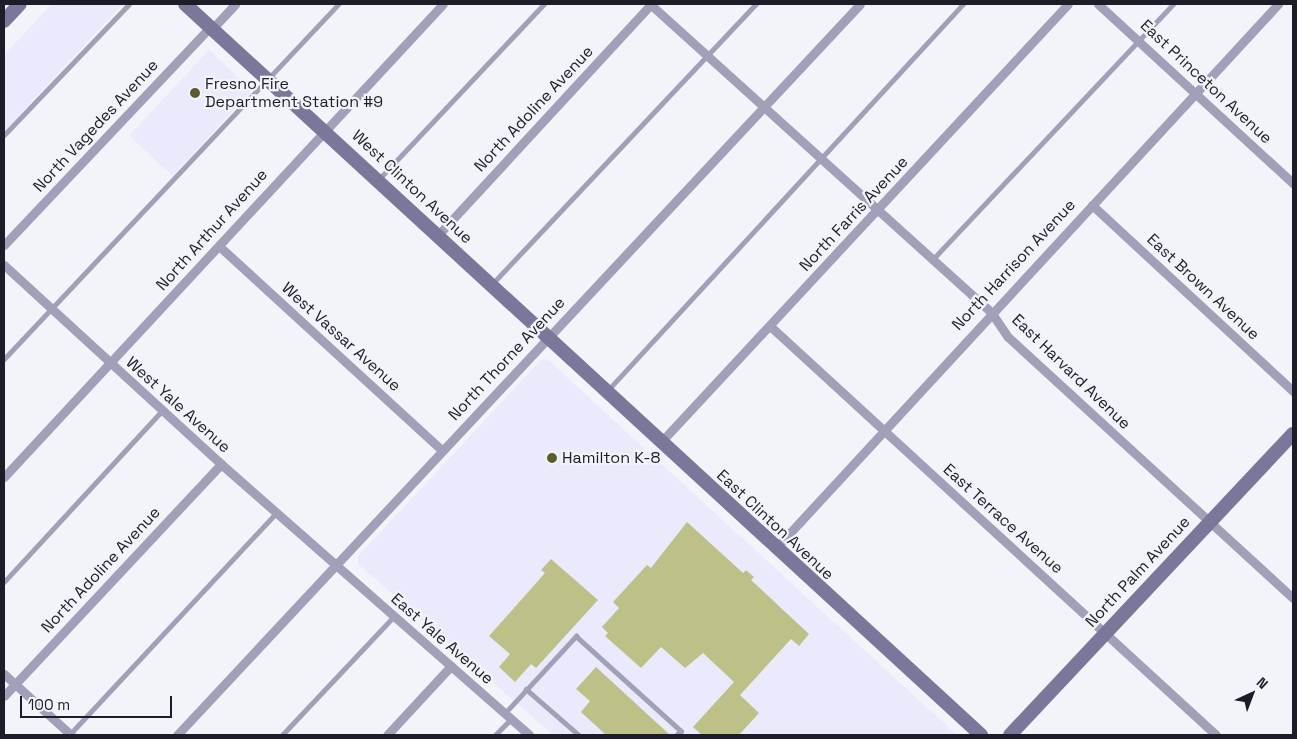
<!DOCTYPE html>
<style>
body{margin:0}
#map{position:relative;width:1297px;height:739px;overflow:hidden;background:#f3f3fa;font-family:"Space Grotesk",sans-serif}
div>[style]{position:absolute}
[style*='--x']{left:calc(var(--x)*1px);top:calc(var(--y)*1px);width:calc(var(--w)*1px);rotate:calc(var(--a)*1deg)}
.built>*{inset:0;background:#eaeafc;transform-origin:0 0}
.building>*{inset:0;background:#bdc087}
.lane>*{height:4.5px;margin:-2.25px;padding:0 2.25px;transform-origin:2.25px;border-radius:2.25px;background:#a0a0b8}
.street>*{height:9px;margin:-4.5px;padding:0 4.5px;transform-origin:4.5px;border-radius:4.5px;background:#a0a0b8}
.secondary>*{height:14px;margin:-7px;padding:0 7px;transform-origin:7px;border-radius:7px;background:#79789a}
.dots>*{width:14px;height:14px;translate:-50% -50%;box-sizing:border-box;border:2px solid #f3f3fa;border-radius:50%}
span{translate:-50% -50%;white-space:nowrap;text-align:center;line-height:1.15;-webkit-text-stroke:4.5px #f3f3fa;paint-order:stroke}
.street-label{font-size:16px;color:#1d1c29}
.poi-label{font-size:16px;color:#1d1c29}
.left{translate:0 -50%;text-align:left}
.frame{position:absolute;inset:0;border:5px solid #1d1c29;pointer-events:none}
.north{position:absolute;left:1227px;top:669px;width:50px;height:50px;-webkit-text-stroke:4px #f3f3fa;paint-order:stroke;rotate:43deg;font-size:14px;font-weight:700;line-height:20px;text-align:center;color:#1d1c29}
.north::after{content:'';display:block;margin:auto;width:18px;height:22px;background:#1d1c29;clip-path:polygon(50% 0,100% 100%,50% 72%,0 100%)}
.scale{position:absolute;left:20px;top:696px;width:152px;height:22px;box-sizing:border-box;border:2px solid #1d1c29;border-top:0;padding-left:6px;font-size:15px;line-height:18px;white-space:nowrap;color:#1d1c29;-webkit-text-stroke:4px #f3f3fa;paint-order:stroke}
</style>
<div id="map">
<div class="built">
<i style="clip-path:polygon(52px 4px,123px 4px,4px 131px,4px 55px)"></i>
<i style="left:209px;top:50px;width:59px;height:117px;rotate:43deg"></i>
<i style="clip-path:polygon(547px 359px,957px 735px,553px 735px,358px 564px,358px 556px,541px 360px)"></i>
</div>
<div class="building">
<i style="clip-path:polygon(687px 522px,743px 573px,746px 570px,754px 577px,751px 580px,809px 634px,799px 646px,791px 639px,740px 695px,759px 713px,739px 735px,702px 735px,693px 727px,734px 682px,703px 653px,685px 668px,661px 647px,641px 668px,605px 636px,608px 633px,602px 627px,619px 608px,613px 602px,647px 565px,651px 568px)"></i>
<i style="clip-path:polygon(551px 559px,598px 600px,536px 668px,531px 664px,515px 682px,499px 667px,510px 654px,489px 636px,545px 573px,541px 570px)"></i>
<i style="clip-path:polygon(596px 667px,670px 735px,606px 735px,581px 712px,590px 701px,576px 689px)"></i>
</div>
<div class="lane">
<i style="--x:4;--y:135;--w:181;--a:-46.3"></i>
<i style="--x:379;--y:179;--w:241;--a:-46.7"></i>
<i style="--x:933;--y:259;--w:350;--a:-46.7"></i>
<i style="--x:493;--y:283;--w:383;--a:-46.7"></i>
<i style="--x:4;--y:359;--w:487;--a:-46.7"></i>
<i style="--x:609;--y:389;--w:523;--a:-47.4"></i>
<i style="--x:4;--y:582;--w:233;--a:-47.3"></i>
<i style="--x:526;--y:689;--w:70;--a:41"></i>
<i style="--x:505;--y:713;--w:105;--a:-47.3"></i>
<i style="--x:576;--y:636;--w:142;--a:42.1"></i>
<i style="--x:681;--y:731;--w:6;--a:135"></i>
<i style="--x:70;--y:734;--w:302;--a:-47"></i>
<i style="--x:282;--y:735;--w:163;--a:-46.7"></i>
<i style="--x:495;--y:735;--w:23;--a:-45"></i>
</div>
<div class="street">
<i style="--x:650;--y:4;--w:460;--a:42.1"></i>
<i style="--x:991;--y:312;--w:30;--a:56"></i>
<i style="--x:1008;--y:337;--w:386;--a:42.5"></i>
<i style="--x:1098;--y:4;--w:265;--a:42.6"></i>
<i style="--x:212;--y:29;--w:34;--a:-47"></i>
<i style="--x:1092;--y:205;--w:274;--a:42.8"></i>
<i style="--x:438;--y:235;--w:314;--a:-47.3"></i>
<i style="--x:4;--y:245;--w:300;--a:-46.6"></i>
<i style="--x:219;--y:246;--w:302;--a:42.5"></i>
<i style="--x:4;--y:265;--w:294;--a:42.5"></i>
<i style="--x:221;--y:464;--w:410;--a:41.3"></i>
<i style="--x:770;--y:326;--w:605;--a:42.52"></i>
<i style="--x:660;--y:443;--w:599;--a:-47.1"></i>
<i style="--x:4;--y:477;--w:645;--a:-47.14"></i>
<i style="--x:775;--y:549;--w:742;--a:-47.29"></i>
<i style="--x:4;--y:674;--w:91;--a:42.3"></i>
<i style="--x:4;--y:696;--w:318;--a:-46.9"></i>
<i style="--x:177;--y:735;--w:1000;--a:-46.94"></i>
<i style="--x:387;--y:735;--w:94;--a:-47.2"></i>
</div>
<div class="secondary">
<i style="--x:185;--y:4;--w:1081;--a:42.56"></i>
<i style="--x:4;--y:21;--w:23;--a:-47"></i>
<i style="--x:1010;--y:735;--w:413;--a:-46.8"></i>
</div>
<div class="dots">
<i style="left:195px;top:93px;background:#5a5c2a"></i>
<i style="left:552px;top:458px;background:#5a5c2a"></i>
</div>
<div class="street-label">
<span style="left:1206px;top:82px;rotate:43deg">East Princeton Avenue</span>
<span style="left:534px;top:109px;rotate:-47deg">North Adoline Avenue</span>
<span style="left:96px;top:126px;rotate:-47deg">North Vagedes Avenue</span>
<span style="left:412px;top:187px;rotate:43deg">West Clinton Avenue</span>
<span style="left:854px;top:214px;rotate:-47deg">North Farris Avenue</span>
<span style="left:212px;top:230px;rotate:-48deg">North Arthur Avenue</span>
<span style="left:1014px;top:265px;rotate:-47deg">North Harrison Avenue</span>
<span style="left:1203px;top:287px;rotate:43deg">East Brown Avenue</span>
<span style="left:341px;top:337px;rotate:42deg">West Vassar Avenue</span>
<span style="left:507px;top:359px;rotate:-47deg">North Thorne Avenue</span>
<span style="left:1071px;top:372px;rotate:44deg">East Harvard Avenue</span>
<span style="left:178px;top:405px;rotate:42deg">West Yale Avenue</span>
<span style="left:1003px;top:519px;rotate:42deg">East Terrace Avenue</span>
<span style="left:775px;top:525px;rotate:43deg">East Clinton Avenue</span>
<span style="left:101px;top:570px;rotate:-47deg">North Adoline Avenue</span>
<span style="left:1138px;top:572px;rotate:-47deg">North Palm Avenue</span>
<span style="left:442px;top:639px;rotate:41deg">East Yale Avenue</span>
</div>
<div class="poi-label">
<span class="left" style="left:205px;top:93px">Fresno Fire<br>Department Station #9</span>
<span class="left" style="left:562px;top:458px">Hamilton K-8</span>
</div>
<div class="frame"></div>
<div class="north">N</div>
<div class="scale">100 m</div>
</div>
